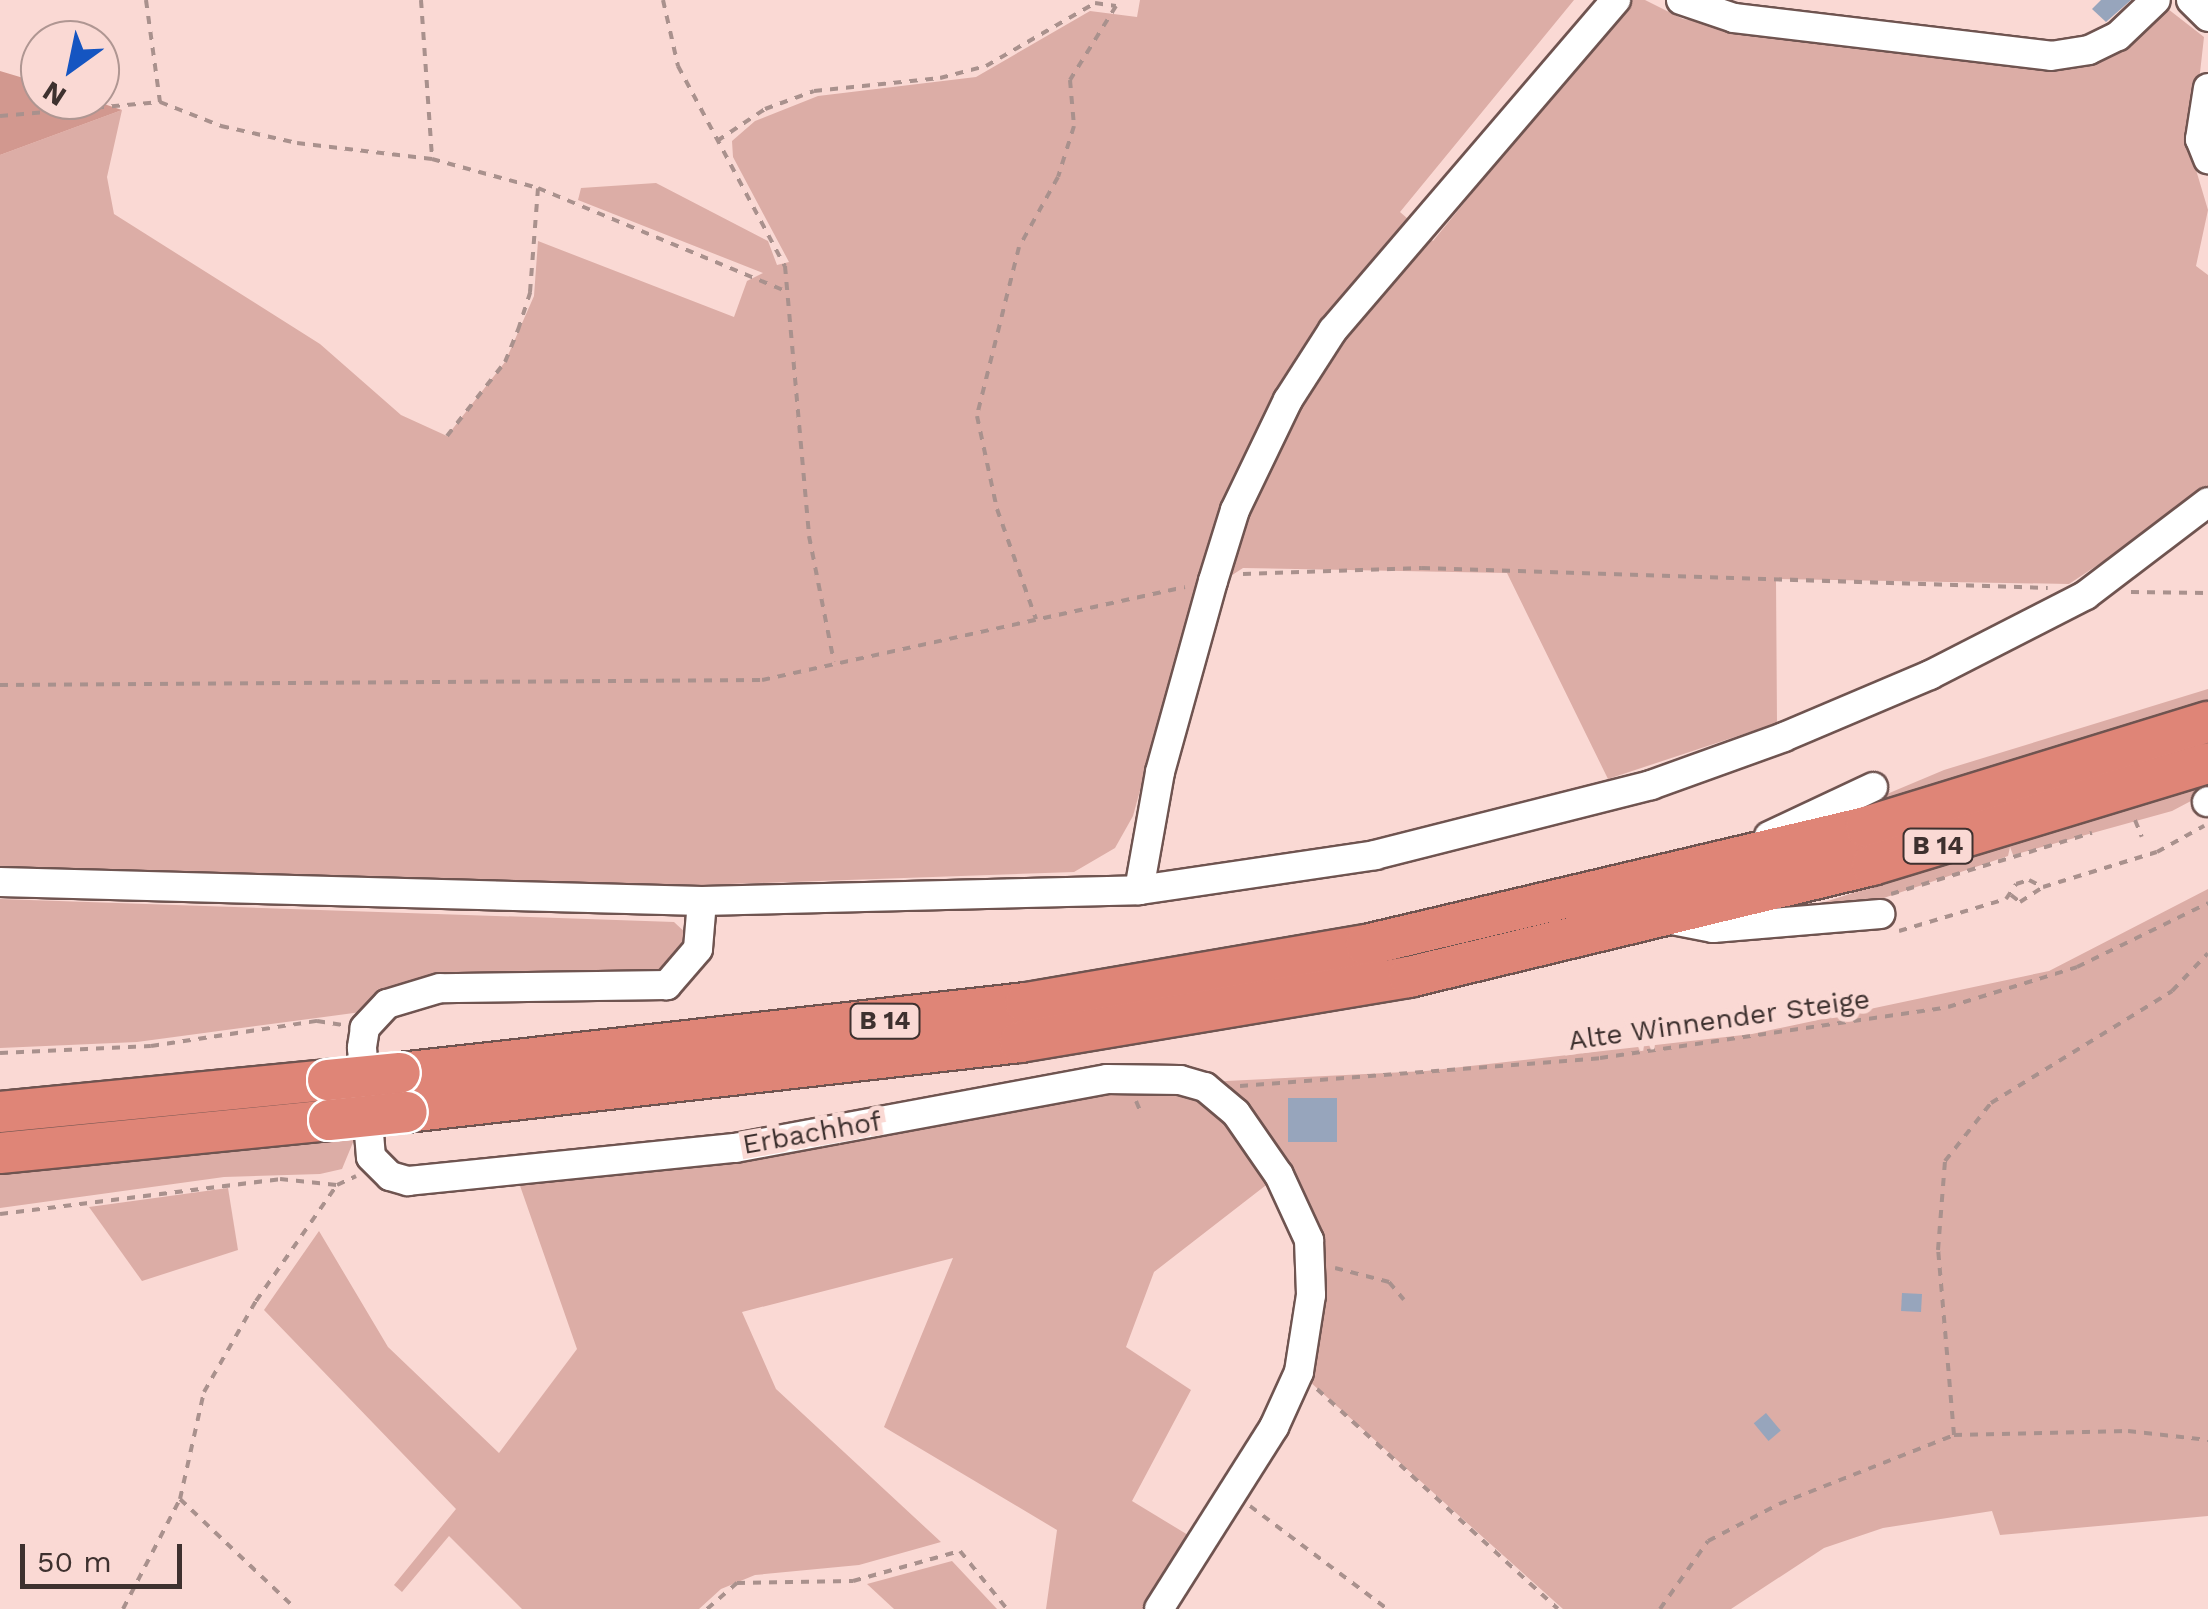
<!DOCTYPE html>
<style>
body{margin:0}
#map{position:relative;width:2208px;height:1609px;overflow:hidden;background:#fad9d4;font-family:"Work Sans",sans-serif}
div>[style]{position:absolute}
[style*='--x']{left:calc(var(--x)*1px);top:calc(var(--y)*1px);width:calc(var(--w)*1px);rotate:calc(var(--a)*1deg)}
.green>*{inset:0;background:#dcada6}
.forest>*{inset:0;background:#d2988f}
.building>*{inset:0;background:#97a5bc;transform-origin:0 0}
.path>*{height:4px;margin-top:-2px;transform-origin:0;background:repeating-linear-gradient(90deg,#a9918d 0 8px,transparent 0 16px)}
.roads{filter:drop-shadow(2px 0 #6f5450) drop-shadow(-2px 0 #6f5450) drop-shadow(0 2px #6f5450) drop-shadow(0 -2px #6f5450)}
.minor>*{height:28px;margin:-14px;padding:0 14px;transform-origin:14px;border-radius:14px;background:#fff}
.highway>*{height:40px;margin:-20px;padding:0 20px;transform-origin:20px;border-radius:20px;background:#df8577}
.bridges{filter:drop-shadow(2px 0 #fff) drop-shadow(-2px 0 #fff) drop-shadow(0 2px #fff) drop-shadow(0 -2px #fff)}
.highway-bridge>*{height:40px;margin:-20px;padding:0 20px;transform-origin:20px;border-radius:20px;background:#df8577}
span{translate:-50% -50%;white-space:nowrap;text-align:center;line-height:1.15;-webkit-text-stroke:10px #fad9d4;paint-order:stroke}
.shield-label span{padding:2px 8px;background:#fad9d4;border:2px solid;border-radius:8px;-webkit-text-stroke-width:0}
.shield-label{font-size:25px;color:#3e312f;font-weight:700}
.street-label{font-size:28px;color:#3e312f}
.north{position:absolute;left:20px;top:20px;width:100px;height:100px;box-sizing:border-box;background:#fad9d4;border:2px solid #af9692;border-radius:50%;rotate:213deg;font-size:28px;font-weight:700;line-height:40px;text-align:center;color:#3e312f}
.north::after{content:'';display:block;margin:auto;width:35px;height:45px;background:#1555c1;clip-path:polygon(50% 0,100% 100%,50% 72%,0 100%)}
.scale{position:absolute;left:20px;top:1544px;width:162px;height:45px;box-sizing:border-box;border:5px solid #3e312f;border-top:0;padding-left:12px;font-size:30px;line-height:35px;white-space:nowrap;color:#3e312f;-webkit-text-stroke:8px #fad9d4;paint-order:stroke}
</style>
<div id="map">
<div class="green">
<i style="clip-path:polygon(1140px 0,1574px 0,1400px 212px,1433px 241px,1630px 0,1645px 0,1683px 19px,2046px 70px,2102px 61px,2168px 9px,2204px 37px,2191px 153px,2208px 210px,2196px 266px,2208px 275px,2208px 492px,2069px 584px,1776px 579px,1777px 723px,1608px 779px,1507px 573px,1243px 568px,1192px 601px,1133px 816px,1115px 848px,1074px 872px,702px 885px,0 870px,0 155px,122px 110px,107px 177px,114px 214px,320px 344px,401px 415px,447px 436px,505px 362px,534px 296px,538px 241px,734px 317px,747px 281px,763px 273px,578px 200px,581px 188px,656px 183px,768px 241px,777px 265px,789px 262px,733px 157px,732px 141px,755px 121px,818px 96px,976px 77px,1090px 11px,1137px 17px)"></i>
<i style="clip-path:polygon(2208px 689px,2208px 703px,1854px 815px,1856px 807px,1944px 770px)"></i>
<i style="clip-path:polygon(2208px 779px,2208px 792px,2172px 811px,2013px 855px,2010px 847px,2008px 856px,1863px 905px,1803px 909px)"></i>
<i style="clip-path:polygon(2208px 889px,2208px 1516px,2000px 1535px,1992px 1511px,1883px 1528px,1824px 1548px,1731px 1609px,1563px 1609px,1299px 1372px,1312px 1274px,1279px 1175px,1154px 1272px,1126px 1347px,1191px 1390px,1132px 1501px,1193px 1538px,1146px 1609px,1046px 1609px,1057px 1530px,884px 1427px,953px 1258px,742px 1312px,776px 1389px,941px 1542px,859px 1565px,755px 1575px,721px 1589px,699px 1609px,522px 1609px,449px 1536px,402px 1592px,394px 1585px,456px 1509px,264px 1310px,319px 1231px,388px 1347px,499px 1453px,577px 1349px,518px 1180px,1105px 1087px,1426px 1071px,1752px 1034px,2049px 971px)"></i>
<i style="clip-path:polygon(0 899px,674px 922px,689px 936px,674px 965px,653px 973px,137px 1042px,0 1048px)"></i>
<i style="clip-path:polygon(354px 1140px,342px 1169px,320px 1174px,224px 1177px,0 1208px,0 1175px)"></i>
<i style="clip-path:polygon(228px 1188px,238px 1250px,142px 1281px,89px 1207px)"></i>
<i style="clip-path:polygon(952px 1561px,997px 1609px,894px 1609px,867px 1584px)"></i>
</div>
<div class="forest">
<i style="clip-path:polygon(0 71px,40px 83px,40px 100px,92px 100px,122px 110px,0 155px)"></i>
</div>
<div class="building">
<i style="clip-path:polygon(2101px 0,2131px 0,2106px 22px,2092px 9px)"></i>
<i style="left:1288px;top:1098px;width:49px;height:44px"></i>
<i style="left:1902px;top:1293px;width:20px;height:18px;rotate:3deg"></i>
<i style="left:1766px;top:1413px;width:23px;height:16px;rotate:50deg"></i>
</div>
<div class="path">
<i style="--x:146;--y:0;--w:103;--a:82.2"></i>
<i style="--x:421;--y:0;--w:159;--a:86"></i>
<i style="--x:663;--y:0;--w:68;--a:77.2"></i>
<i style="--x:678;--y:66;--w:227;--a:61.9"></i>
<i style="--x:785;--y:266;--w:271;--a:84.9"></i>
<i style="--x:809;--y:536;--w:128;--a:78.8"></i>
<i style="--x:0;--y:116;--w:161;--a:-5"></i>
<i style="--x:160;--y:102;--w:66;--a:21.5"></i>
<i style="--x:221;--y:126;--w:78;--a:12.6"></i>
<i style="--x:297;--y:143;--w:136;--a:6.8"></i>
<i style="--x:432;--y:159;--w:110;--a:15.3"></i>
<i style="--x:538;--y:188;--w:268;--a:22.6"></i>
<i style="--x:717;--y:141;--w:58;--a:-33.7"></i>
<i style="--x:765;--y:109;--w:52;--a:-20.2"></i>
<i style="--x:814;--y:91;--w:127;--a:-5.9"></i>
<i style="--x:940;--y:78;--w:48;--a:-14.6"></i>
<i style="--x:986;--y:66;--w:126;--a:-30"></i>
<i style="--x:1095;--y:3;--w:21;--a:8"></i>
<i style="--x:1116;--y:6;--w:87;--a:121.9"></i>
<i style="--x:1070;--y:80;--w:46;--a:85"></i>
<i style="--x:1074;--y:126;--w:53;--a:107.4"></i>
<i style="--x:1058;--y:177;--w:80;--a:119.1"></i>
<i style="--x:1019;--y:247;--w:174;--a:104"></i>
<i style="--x:977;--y:416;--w:95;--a:77.9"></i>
<i style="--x:997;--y:509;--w:117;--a:70.5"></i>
<i style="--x:447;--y:436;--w:94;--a:-51.9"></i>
<i style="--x:505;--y:362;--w:35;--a:-68"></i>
<i style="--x:518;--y:330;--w:40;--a:-72"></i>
<i style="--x:530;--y:292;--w:104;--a:-85.6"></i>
<i style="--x:1243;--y:574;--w:179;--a:-1.9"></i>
<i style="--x:1422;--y:568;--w:626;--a:1.83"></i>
<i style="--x:2131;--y:592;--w:77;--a:0.7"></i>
<i style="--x:0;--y:685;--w:762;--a:-0.38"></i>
<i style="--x:762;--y:680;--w:433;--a:-12.4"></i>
<i style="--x:2135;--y:820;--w:18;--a:68"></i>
<i style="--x:1891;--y:894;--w:210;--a:-16.9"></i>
<i style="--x:2011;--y:895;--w:11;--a:38"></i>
<i style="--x:2020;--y:902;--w:27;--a:-33"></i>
<i style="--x:1899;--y:931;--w:112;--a:-16.7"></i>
<i style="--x:2006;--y:899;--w:18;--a:-56"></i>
<i style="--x:2016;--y:884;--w:14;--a:-17"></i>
<i style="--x:2029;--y:880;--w:16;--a:27"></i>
<i style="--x:2043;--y:887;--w:119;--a:-17.1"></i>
<i style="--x:2157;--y:852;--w:54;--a:-29"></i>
<i style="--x:0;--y:1053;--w:151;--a:-2.7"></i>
<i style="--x:151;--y:1046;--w:168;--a:-8.6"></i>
<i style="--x:317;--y:1021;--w:26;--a:9"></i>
<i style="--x:1240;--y:1086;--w:361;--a:-4.4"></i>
<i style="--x:1600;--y:1058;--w:352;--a:-8.3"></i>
<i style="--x:1948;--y:1007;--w:135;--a:-17.2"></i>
<i style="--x:2077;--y:967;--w:146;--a:-26"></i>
<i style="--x:1136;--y:1101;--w:15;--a:67"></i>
<i style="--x:0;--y:1214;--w:282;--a:-7.1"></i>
<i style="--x:280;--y:1179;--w:57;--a:6"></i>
<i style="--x:337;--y:1185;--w:21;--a:-25"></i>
<i style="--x:1335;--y:1268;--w:56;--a:14.5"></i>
<i style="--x:1389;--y:1282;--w:23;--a:50"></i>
<i style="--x:1317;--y:1389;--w:326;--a:42.4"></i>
<i style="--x:1954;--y:1435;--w:186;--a:-94.9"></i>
<i style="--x:1938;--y:1250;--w:89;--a:-85.5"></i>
<i style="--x:1945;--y:1161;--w:74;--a:-51.6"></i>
<i style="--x:1991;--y:1103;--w:213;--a:-31.7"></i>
<i style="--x:2172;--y:991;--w:52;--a:-46.5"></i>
<i style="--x:180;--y:1499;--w:160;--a:43.5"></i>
<i style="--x:1250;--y:1506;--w:171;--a:36.9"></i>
<i style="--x:123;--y:1609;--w:124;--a:-62.6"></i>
<i style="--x:180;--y:1499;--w:110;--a:-77.4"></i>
<i style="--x:204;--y:1392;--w:105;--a:-60.3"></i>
<i style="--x:256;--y:1301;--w:141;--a:-55.1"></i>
<i style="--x:707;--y:1609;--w:40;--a:-41"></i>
<i style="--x:737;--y:1583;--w:116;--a:-1"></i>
<i style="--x:853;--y:1581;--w:111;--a:-15.7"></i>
<i style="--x:960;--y:1551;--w:75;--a:51"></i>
<i style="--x:1660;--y:1609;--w:83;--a:-54.8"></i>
<i style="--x:1708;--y:1541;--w:80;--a:-27.5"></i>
<i style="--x:1779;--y:1504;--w:188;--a:-21.5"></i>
<i style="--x:1954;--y:1435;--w:174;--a:-1.3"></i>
<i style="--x:2128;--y:1431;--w:81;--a:6.4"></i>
</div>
<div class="roads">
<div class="minor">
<i style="--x:1681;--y:0;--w:56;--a:18.8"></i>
<i style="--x:1734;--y:18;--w:319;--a:6.8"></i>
<i style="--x:2051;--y:56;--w:38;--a:-9"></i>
<i style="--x:2089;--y:50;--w:32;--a:-26"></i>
<i style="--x:2118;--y:36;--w:52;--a:-43.5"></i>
<i style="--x:2191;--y:0;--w:24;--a:45"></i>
<i style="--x:2208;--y:88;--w:52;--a:98.9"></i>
<i style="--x:2200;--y:139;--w:22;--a:68"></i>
<i style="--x:2207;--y:802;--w:1;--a:-45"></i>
<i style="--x:1769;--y:836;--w:115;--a:-25.2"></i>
<i style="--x:0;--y:882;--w:702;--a:1.55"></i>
<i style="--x:702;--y:901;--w:437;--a:-1.4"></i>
<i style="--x:1139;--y:890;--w:239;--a:-8.4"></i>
<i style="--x:1375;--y:855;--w:285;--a:-14.2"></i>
<i style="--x:1651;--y:785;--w:141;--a:-19.8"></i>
<i style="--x:1784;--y:737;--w:159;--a:-23"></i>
<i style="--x:1930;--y:675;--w:175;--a:-27.1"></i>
<i style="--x:2086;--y:595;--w:153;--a:-37.3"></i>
<i style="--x:1139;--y:890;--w:120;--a:-79.9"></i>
<i style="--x:1160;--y:772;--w:198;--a:-74.5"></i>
<i style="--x:1213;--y:581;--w:74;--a:-72.8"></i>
<i style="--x:1235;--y:510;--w:122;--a:-64.3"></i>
<i style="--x:1288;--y:400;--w:83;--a:-57.3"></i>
<i style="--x:1333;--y:330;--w:435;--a:-49.4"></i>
<i style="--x:702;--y:901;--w:48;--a:94.8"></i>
<i style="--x:698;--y:949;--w:48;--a:130.7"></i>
<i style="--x:667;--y:985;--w:227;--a:179.2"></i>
<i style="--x:440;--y:988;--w:55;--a:163.2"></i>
<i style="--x:387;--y:1004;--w:33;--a:133"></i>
<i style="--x:365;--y:1028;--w:20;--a:99"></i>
<i style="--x:362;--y:1048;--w:109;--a:85.3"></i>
<i style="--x:371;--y:1157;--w:27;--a:45"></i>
<i style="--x:390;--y:1176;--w:19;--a:16"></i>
<i style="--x:408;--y:1181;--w:329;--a:-5.8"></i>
<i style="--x:735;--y:1148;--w:378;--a:-10.5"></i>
<i style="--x:1107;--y:1079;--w:73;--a:0.8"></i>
<i style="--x:1180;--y:1080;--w:26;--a:16"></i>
<i style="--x:1205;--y:1087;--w:40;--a:40"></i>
<i style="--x:1236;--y:1113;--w:75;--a:55.3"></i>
<i style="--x:1279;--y:1175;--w:72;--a:65.2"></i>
<i style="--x:1309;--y:1240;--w:55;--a:87.9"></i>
<i style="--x:1311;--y:1295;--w:78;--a:98.9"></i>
<i style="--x:1299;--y:1372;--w:60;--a:114.4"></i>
<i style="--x:1274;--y:1427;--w:215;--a:122.3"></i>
<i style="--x:1667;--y:919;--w:47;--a:11.1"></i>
<i style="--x:1713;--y:928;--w:168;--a:-4.8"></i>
</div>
<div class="highway">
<i style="--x:400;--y:1073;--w:630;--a:-6.38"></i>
<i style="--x:1026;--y:1003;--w:345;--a:-9.7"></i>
<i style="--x:1366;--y:945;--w:514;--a:-13.28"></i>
<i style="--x:1866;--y:827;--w:358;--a:-17.1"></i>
<i style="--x:0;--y:1112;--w:330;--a:-5.6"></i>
<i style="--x:407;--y:1112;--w:617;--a:-6.51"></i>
<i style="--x:1020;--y:1042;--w:394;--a:-9.5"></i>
<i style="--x:1409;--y:977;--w:476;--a:-13.6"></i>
<i style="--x:1872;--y:865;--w:351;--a:-16.9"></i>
<i style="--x:0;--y:1153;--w:331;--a:-5.7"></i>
</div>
</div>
<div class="bridges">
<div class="highway-bridge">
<i style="--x:328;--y:1080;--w:72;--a:-5.6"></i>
<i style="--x:329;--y:1120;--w:78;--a:-5.9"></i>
</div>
</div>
<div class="shield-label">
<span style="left:1938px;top:846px">B 14</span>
<span style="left:885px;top:1021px">B 14</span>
</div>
<div class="street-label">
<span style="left:1719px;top:1020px;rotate:-8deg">Alte Winnender Steige</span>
<span style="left:812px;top:1133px;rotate:-10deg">Erbachhof</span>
</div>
<div class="north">N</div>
<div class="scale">50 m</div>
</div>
